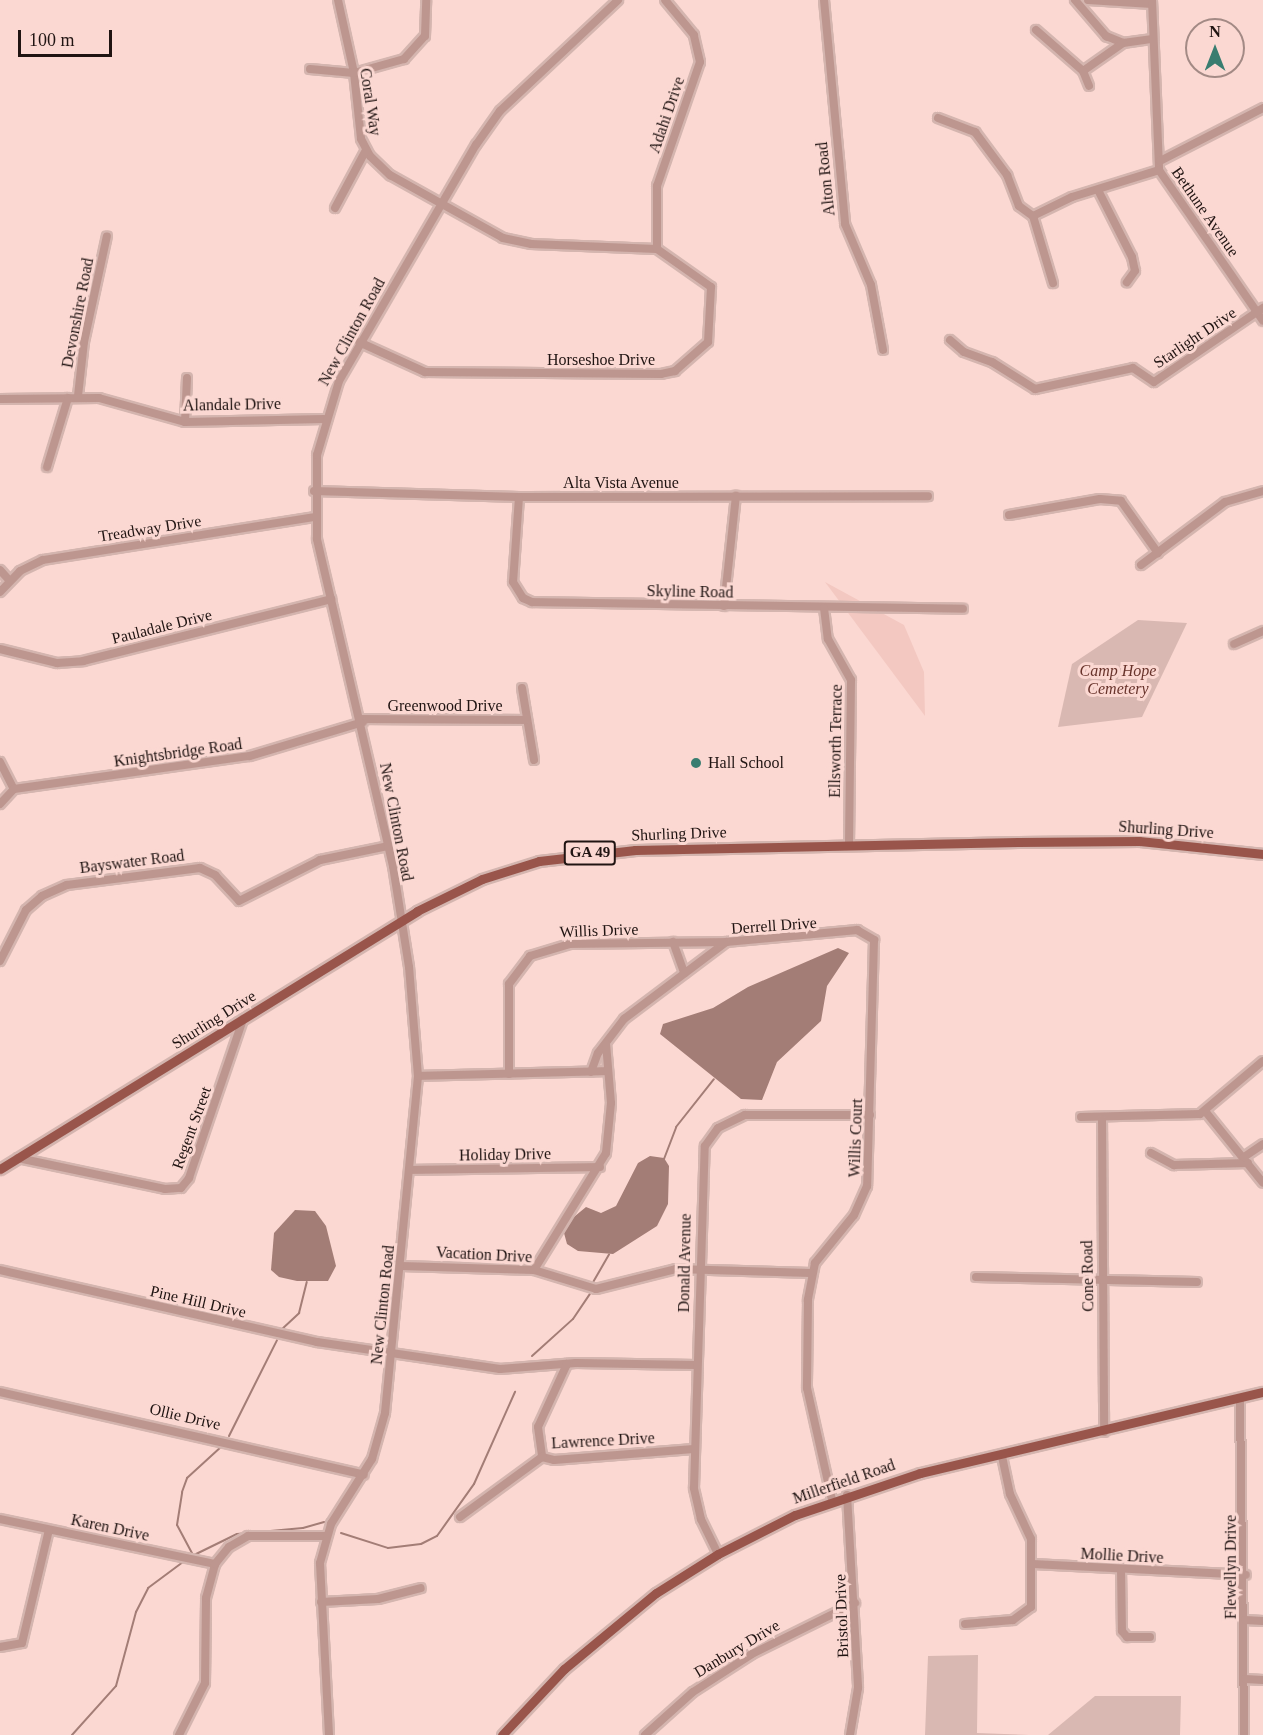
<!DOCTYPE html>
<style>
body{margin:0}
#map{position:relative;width:1263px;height:1735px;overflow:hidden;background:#fbd8d2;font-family:"Times New Roman",serif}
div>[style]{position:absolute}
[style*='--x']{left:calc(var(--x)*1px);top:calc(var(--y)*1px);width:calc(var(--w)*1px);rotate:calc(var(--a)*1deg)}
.built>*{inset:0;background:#f3c8c1}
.green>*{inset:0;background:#d9b8b2}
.water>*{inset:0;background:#a37d76}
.stream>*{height:2px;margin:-1px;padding:0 1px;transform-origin:1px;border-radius:1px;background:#a37d76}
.roads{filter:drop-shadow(2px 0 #d4b5af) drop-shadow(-2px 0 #d4b5af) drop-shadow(0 2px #d4b5af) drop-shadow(0 -2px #d4b5af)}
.minor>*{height:8px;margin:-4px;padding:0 4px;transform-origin:4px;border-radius:4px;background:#bd968f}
.major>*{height:9px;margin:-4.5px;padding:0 4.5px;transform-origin:4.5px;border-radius:4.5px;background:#99554b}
.dots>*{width:16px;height:16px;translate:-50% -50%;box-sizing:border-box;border:3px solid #fbd8d2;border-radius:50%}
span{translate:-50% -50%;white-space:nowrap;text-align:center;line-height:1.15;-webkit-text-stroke:6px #fbd8d2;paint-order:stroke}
.shield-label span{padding:2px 4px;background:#fbd8d2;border:2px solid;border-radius:4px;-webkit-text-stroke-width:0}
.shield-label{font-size:15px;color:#201412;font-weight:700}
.street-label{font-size:16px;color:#201412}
.park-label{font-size:16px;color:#68332b;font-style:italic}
.poi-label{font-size:16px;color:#201412}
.left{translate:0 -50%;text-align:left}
.north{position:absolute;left:1185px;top:18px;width:60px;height:60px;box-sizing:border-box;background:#fbd8d2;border:2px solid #a38a85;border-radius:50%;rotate:0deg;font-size:16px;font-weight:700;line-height:24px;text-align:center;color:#201412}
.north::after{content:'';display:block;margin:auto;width:21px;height:27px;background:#397d70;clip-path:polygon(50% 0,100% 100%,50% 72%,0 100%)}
.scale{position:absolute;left:18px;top:30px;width:94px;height:27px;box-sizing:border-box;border:3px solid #201412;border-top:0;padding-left:8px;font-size:18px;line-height:21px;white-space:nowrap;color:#201412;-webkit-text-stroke:4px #fbd8d2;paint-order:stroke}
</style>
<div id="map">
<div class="built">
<i style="clip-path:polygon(825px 582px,904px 625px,924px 672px,925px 716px)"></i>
</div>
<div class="green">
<i style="clip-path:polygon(1138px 620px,1187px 623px,1142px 717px,1058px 727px,1072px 664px)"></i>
<i style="clip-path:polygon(978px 1655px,977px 1733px,1029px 1735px,925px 1735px,928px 1656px)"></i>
<i style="clip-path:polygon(1095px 1696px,1181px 1696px,1180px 1735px,1048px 1735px)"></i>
</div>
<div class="water">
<i style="clip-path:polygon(838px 948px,849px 953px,827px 986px,821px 1021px,777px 1062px,762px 1100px,741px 1099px,660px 1034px,663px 1024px,713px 1008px,748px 987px)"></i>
<i style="clip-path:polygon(650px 1156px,664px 1158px,669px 1166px,668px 1204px,657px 1226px,613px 1254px,578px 1251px,567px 1244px,564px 1233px,569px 1221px,586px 1207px,601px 1213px,616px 1206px,638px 1163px)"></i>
<i style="clip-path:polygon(295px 1210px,315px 1211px,326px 1226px,336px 1266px,328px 1281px,297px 1281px,279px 1277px,271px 1270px,274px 1233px)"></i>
</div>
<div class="stream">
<i style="--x:664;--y:1159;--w:34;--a:-69"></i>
<i style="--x:676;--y:1127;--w:61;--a:-51.6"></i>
<i style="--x:592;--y:1284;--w:34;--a:-60"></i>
<i style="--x:281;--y:1330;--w:25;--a:-43"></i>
<i style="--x:299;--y:1313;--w:32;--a:-76"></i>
<i style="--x:532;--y:1356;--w:55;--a:-42.1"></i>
<i style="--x:573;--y:1319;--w:30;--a:-56"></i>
<i style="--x:229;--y:1436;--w:107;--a:-63.4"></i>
<i style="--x:341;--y:1533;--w:49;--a:17.7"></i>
<i style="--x:388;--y:1548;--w:33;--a:-7"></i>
<i style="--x:421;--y:1544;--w:18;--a:-27"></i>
<i style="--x:437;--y:1536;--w:64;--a:-54.6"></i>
<i style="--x:474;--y:1484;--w:101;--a:-66"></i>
<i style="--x:193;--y:1555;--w:34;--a:-118"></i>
<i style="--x:177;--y:1525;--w:33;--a:-81"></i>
<i style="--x:182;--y:1492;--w:15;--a:-70"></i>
<i style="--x:187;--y:1478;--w:49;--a:-42.5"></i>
<i style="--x:192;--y:1556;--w:50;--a:-26.1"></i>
<i style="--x:237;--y:1534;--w:66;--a:-5.2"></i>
<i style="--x:303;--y:1528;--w:22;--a:-16"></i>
<i style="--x:72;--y:1735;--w:66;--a:-48.1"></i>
<i style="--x:116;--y:1686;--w:77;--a:-74.9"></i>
<i style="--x:136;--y:1612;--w:27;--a:-63"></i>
<i style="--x:148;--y:1588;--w:44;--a:-36.6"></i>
</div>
<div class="roads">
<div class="minor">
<i style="--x:338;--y:0;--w:75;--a:77.6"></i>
<i style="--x:354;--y:73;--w:66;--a:83.9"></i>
<i style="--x:361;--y:139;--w:19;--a:62"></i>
<i style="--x:370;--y:156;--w:28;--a:44"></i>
<i style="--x:390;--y:175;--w:129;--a:29.1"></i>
<i style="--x:503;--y:238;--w:29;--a:12"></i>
<i style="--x:531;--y:244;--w:126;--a:2.3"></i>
<i style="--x:657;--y:249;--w:66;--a:35.1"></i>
<i style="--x:711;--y:287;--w:55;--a:93.1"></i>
<i style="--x:708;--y:342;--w:44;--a:138.7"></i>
<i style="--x:675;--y:371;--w:14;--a:168"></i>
<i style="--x:661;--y:374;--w:236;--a:-179.5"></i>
<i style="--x:425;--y:372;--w:72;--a:-155.6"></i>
<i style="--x:824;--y:0;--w:225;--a:84.6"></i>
<i style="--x:845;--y:224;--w:66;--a:66.9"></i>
<i style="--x:871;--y:285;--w:66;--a:79.5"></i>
<i style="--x:1075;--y:0;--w:48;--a:49.3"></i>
<i style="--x:1106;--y:36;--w:18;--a:22"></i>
<i style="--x:1123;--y:43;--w:28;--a:-8"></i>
<i style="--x:1088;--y:0;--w:64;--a:3.6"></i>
<i style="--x:1152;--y:0;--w:170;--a:87.6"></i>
<i style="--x:1159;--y:170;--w:183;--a:55.4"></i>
<i style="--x:1036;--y:30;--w:62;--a:41.1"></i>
<i style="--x:1083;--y:71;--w:49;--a:-35"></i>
<i style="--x:310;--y:69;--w:44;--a:5.2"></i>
<i style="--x:354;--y:73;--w:52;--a:-15.6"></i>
<i style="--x:404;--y:59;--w:31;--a:-48"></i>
<i style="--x:425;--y:36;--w:36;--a:-88"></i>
<i style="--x:1083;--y:71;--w:16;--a:68"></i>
<i style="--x:938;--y:118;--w:40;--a:21"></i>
<i style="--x:975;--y:132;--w:54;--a:53.3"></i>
<i style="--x:1007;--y:175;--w:33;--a:69"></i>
<i style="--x:1019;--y:206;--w:17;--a:36"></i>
<i style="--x:1033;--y:216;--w:43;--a:-26"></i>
<i style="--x:1072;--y:197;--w:91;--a:-17.2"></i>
<i style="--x:1160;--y:161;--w:116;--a:-27.2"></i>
<i style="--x:1098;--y:190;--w:75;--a:63.1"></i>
<i style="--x:1132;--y:257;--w:14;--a:78"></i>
<i style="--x:1135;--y:271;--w:14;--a:126"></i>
<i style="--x:335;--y:208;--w:66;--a:-61.9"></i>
<i style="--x:1033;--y:216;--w:70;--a:73.4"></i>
<i style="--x:657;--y:249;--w:63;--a:-90"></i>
<i style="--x:657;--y:186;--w:131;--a:-70.9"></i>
<i style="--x:700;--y:62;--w:28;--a:-103"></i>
<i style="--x:694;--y:35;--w:45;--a:-129.6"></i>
<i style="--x:950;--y:340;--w:18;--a:41"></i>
<i style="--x:964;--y:352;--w:30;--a:20"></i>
<i style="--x:992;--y:362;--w:51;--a:32.1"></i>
<i style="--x:1035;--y:389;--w:100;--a:-12.1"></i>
<i style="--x:1133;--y:368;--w:25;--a:34"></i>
<i style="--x:1154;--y:382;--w:132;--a:-34.2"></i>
<i style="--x:78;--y:396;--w:54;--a:-83.7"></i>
<i style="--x:84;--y:342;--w:108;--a:-77.8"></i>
<i style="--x:0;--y:399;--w:99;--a:-0.6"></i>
<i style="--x:99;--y:398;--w:89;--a:15.6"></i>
<i style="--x:185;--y:422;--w:139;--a:-1.2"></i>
<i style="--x:185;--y:422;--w:44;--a:-87.4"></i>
<i style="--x:47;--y:467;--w:72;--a:-73.1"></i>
<i style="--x:314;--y:491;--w:205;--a:1.7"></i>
<i style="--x:519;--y:497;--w:409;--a:-0.1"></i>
<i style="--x:519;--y:497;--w:85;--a:94"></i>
<i style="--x:513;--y:582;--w:19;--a:58"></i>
<i style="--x:523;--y:598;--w:10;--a:24"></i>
<i style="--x:532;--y:602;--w:431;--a:0.9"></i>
<i style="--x:1009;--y:515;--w:92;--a:-10"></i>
<i style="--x:1100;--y:499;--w:21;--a:5"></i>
<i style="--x:1121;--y:501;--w:64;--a:54.6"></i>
<i style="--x:1141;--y:565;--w:105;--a:-36.9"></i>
<i style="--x:1225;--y:502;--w:40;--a:-16"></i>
<i style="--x:0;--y:570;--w:13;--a:48"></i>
<i style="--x:0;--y:592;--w:29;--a:-46"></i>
<i style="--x:20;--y:571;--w:25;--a:-26"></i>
<i style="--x:43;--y:560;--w:275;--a:-9"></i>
<i style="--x:724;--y:606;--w:111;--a:-83.8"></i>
<i style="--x:824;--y:608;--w:31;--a:83"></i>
<i style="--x:828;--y:639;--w:47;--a:60.7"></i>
<i style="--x:851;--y:680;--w:165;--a:90.7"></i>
<i style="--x:1234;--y:644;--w:32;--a:-24"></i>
<i style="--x:0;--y:649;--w:59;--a:13.8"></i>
<i style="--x:57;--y:663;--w:26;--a:-4"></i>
<i style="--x:83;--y:661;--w:256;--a:-14"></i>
<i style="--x:522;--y:688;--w:73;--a:80.5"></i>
<i style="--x:362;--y:719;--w:165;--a:0.3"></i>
<i style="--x:0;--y:762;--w:30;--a:63"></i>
<i style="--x:0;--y:804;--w:21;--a:-47"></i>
<i style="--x:14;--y:789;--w:238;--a:-8"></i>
<i style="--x:250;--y:756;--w:118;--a:-16.7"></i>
<i style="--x:673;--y:942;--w:33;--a:70"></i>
<i style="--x:0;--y:961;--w:57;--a:-63"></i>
<i style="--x:26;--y:910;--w:21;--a:-41"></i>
<i style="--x:42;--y:896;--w:27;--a:-24"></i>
<i style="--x:67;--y:885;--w:134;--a:-7.3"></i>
<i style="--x:200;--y:868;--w:17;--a:25"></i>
<i style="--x:215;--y:875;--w:35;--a:47"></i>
<i style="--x:239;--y:901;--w:91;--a:-26.8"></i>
<i style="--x:320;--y:860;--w:69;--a:-11.6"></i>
<i style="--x:591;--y:1072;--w:20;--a:-70"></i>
<i style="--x:598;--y:1053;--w:43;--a:-52.6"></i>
<i style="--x:624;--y:1019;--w:128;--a:-37"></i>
<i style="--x:726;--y:942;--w:132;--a:-5.2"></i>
<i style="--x:857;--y:930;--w:20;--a:30"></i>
<i style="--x:874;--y:940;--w:246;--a:91.6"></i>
<i style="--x:867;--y:1186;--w:32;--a:114"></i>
<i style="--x:854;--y:1215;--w:62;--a:129.1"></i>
<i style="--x:815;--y:1263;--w:38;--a:101"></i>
<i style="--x:808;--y:1300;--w:88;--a:90.7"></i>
<i style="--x:807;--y:1388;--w:115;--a:77.4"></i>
<i style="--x:509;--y:1074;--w:90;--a:-90"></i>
<i style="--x:509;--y:984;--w:35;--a:-53"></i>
<i style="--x:530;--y:956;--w:42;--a:-16.7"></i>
<i style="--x:570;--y:944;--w:156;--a:-0.7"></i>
<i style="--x:418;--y:1076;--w:189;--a:-1.5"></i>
<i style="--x:1205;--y:1111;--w:92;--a:51.1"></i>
<i style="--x:1081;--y:1117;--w:119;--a:-1.4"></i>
<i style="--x:1200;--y:1114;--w:82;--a:-40.1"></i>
<i style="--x:1102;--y:1119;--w:313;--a:89.6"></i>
<i style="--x:1151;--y:1153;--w:26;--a:28"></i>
<i style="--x:1174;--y:1165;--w:74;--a:-1.5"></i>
<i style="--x:1244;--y:1157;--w:23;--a:-34"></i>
<i style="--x:18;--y:1158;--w:150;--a:11.9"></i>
<i style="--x:165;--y:1189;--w:16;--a:-4"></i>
<i style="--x:181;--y:1188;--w:13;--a:-51"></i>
<i style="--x:189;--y:1178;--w:168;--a:-71.2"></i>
<i style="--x:410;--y:1170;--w:190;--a:-0.9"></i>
<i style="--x:401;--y:1266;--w:133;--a:1.7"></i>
<i style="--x:534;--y:1270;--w:65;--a:17"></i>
<i style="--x:596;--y:1289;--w:82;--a:-14"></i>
<i style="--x:676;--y:1269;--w:135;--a:1.7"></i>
<i style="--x:0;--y:1270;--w:325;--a:12.8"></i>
<i style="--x:317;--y:1342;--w:185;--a:8.4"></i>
<i style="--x:500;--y:1369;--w:76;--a:-4.5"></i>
<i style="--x:576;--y:1363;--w:120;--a:1"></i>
<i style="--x:534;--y:1270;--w:137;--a:-58.4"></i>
<i style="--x:606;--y:1153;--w:50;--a:-84.3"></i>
<i style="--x:611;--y:1103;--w:59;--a:-94.8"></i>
<i style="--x:976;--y:1277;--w:221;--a:1.3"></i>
<i style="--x:567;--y:1364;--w:69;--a:114.7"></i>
<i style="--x:538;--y:1427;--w:30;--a:82"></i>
<i style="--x:542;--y:1457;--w:12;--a:14"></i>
<i style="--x:554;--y:1460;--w:140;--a:-4.5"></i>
<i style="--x:0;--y:1392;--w:373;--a:12.8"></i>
<i style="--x:1240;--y:1398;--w:337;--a:89.3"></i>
<i style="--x:847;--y:1495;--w:193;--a:86.7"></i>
<i style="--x:858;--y:1688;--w:48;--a:99.7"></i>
<i style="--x:460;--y:1517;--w:102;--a:-36.2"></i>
<i style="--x:0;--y:1519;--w:220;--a:11.8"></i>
<i style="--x:718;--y:1554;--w:39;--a:-116"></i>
<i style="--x:701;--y:1519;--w:32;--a:-103"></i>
<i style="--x:694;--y:1488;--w:342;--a:-88.2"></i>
<i style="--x:705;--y:1146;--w:22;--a:-54"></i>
<i style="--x:718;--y:1128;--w:30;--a:-26"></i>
<i style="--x:745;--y:1115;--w:125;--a:0"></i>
<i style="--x:1032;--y:1564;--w:214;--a:2.9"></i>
<i style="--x:1121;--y:1569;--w:62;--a:89.1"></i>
<i style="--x:1122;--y:1631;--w:8;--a:50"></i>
<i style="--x:1127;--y:1637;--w:23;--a:0"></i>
<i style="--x:321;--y:1602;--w:57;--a:-3"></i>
<i style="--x:378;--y:1599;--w:44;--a:-14.3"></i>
<i style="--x:1245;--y:1620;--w:18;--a:3"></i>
<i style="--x:965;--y:1624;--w:48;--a:-4.8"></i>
<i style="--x:1013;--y:1620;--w:22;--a:-36"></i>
<i style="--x:1031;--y:1607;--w:68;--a:-90"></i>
<i style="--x:1031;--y:1539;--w:50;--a:-115"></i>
<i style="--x:1010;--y:1494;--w:40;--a:-102"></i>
<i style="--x:0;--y:1647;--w:22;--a:-10"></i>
<i style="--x:22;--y:1643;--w:116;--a:-76.6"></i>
<i style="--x:1245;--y:1679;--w:18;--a:3"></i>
<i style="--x:179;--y:1735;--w:58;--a:-63.4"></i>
<i style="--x:205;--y:1683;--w:85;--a:-89.3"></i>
<i style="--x:206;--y:1598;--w:35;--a:-75"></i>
<i style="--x:215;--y:1564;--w:22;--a:-51"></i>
<i style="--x:229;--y:1547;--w:22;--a:-30"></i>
<i style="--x:248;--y:1536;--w:77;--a:0"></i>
<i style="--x:329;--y:1735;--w:172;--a:-93"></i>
<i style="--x:320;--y:1563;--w:41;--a:-74.2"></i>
<i style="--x:331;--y:1524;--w:77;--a:-57.8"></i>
<i style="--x:372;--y:1459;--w:48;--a:-74.2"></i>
<i style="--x:385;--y:1413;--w:339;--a:-84.4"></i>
<i style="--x:418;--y:1076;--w:109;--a:-94.7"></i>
<i style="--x:409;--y:967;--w:102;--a:-99"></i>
<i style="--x:393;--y:866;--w:336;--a:-103.1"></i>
<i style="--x:317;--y:539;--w:84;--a:-90"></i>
<i style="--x:317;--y:455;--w:77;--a:-73.4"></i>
<i style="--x:339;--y:381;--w:273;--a:-59.9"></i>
<i style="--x:476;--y:145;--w:42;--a:-54.8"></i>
<i style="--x:500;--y:111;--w:162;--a:-43.2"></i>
<i style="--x:645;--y:1735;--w:64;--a:-41.9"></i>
<i style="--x:693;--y:1692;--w:70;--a:-32.8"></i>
<i style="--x:752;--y:1654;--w:115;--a:-26.3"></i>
</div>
<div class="major">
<i style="--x:0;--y:1169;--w:490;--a:-31.7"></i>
<i style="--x:417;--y:911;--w:72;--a:-26.2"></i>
<i style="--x:482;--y:879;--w:60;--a:-17.5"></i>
<i style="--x:539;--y:861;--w:97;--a:-6.5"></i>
<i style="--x:635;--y:850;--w:383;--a:-1.2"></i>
<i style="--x:1018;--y:842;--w:121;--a:-0.5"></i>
<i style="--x:1139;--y:841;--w:125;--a:6"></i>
<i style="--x:502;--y:1735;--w:91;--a:-46.8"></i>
<i style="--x:564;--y:1669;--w:119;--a:-39.6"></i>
<i style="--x:656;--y:1593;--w:73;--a:-32.2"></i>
<i style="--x:718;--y:1554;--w:86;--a:-26.9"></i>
<i style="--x:795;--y:1515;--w:132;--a:-18.6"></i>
<i style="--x:920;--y:1473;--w:352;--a:-13.3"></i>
</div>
</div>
<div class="dots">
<i style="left:696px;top:763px;background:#397d70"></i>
</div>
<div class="shield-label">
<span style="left:590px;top:853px">GA 49</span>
</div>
<div class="street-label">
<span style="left:370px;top:102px;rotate:81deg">Coral Way</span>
<span style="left:667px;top:115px;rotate:-71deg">Adahi Drive</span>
<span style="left:826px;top:179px;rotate:-96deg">Alton Road</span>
<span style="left:1205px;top:212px;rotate:55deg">Bethune Avenue</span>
<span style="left:78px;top:313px;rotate:-79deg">Devonshire Road</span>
<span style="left:352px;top:332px;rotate:-61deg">New Clinton Road</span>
<span style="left:1195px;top:338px;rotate:-34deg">Starlight Drive</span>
<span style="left:601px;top:360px">Horseshoe Drive</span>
<span style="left:232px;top:405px;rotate:-1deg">Alandale Drive</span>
<span style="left:621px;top:483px">Alta Vista Avenue</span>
<span style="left:150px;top:529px;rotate:-9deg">Treadway Drive</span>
<span style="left:690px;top:592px;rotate:1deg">Skyline Road</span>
<span style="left:162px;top:627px;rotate:-14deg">Pauladale Drive</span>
<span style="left:445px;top:706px">Greenwood Drive</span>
<span style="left:836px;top:741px;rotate:-89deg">Ellsworth Terrace</span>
<span style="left:178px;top:753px;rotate:-8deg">Knightsbridge Road</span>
<span style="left:396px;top:822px;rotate:79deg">New Clinton Road</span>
<span style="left:1166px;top:830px;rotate:4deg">Shurling Drive</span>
<span style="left:679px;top:834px;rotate:-2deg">Shurling Drive</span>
<span style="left:132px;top:862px;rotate:-7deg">Bayswater Road</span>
<span style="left:774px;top:926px;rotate:-4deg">Derrell Drive</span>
<span style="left:599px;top:931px;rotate:-2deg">Willis Drive</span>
<span style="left:214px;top:1020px;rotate:-32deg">Shurling Drive</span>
<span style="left:192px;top:1128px;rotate:-70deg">Regent Street</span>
<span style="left:856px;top:1138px;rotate:-88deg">Willis Court</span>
<span style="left:505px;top:1155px;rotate:-1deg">Holiday Drive</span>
<span style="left:484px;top:1255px;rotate:3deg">Vacation Drive</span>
<span style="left:685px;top:1263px;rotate:-89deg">Donald Avenue</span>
<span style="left:1088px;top:1276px;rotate:-91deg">Cone Road</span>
<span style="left:198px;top:1302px;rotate:13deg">Pine Hill Drive</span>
<span style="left:383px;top:1305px;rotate:-84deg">New Clinton Road</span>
<span style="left:185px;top:1417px;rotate:13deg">Ollie Drive</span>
<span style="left:603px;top:1441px;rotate:-3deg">Lawrence Drive</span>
<span style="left:844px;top:1482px;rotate:-19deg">Millerfield Road</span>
<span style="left:110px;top:1528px;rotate:12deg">Karen Drive</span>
<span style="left:1122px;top:1556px;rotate:3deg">Mollie Drive</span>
<span style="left:1231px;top:1567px;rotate:-90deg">Flewellyn Drive</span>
<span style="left:842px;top:1616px;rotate:-92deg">Bristol Drive</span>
<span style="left:737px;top:1649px;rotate:-31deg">Danbury Drive</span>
</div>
<div class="park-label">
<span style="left:1118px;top:680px">Camp Hope<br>Cemetery</span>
</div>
<div class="poi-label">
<span class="left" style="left:708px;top:763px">Hall School</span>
</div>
<div class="north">N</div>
<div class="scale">100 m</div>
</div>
